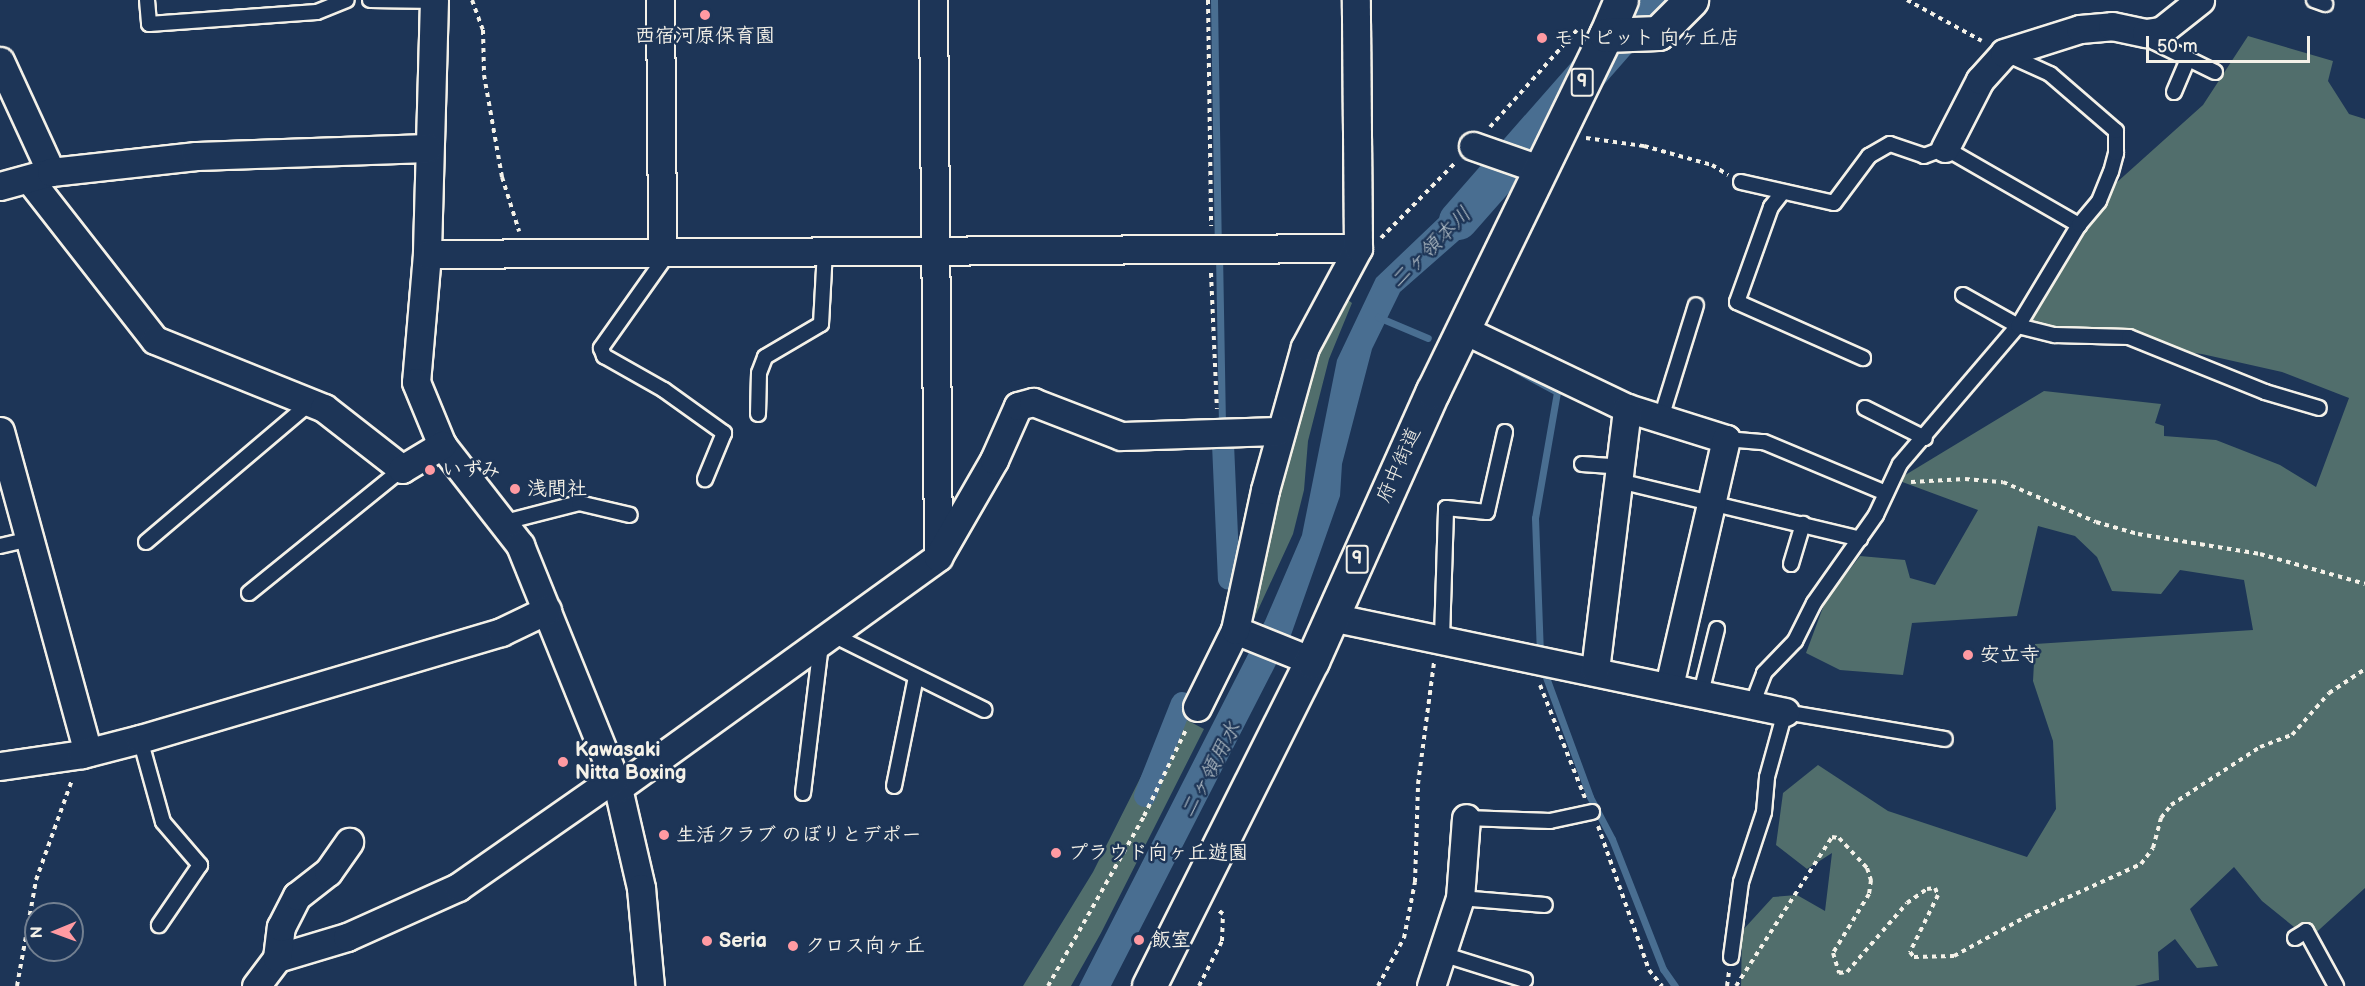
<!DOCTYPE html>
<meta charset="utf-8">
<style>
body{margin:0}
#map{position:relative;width:2365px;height:986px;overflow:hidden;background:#1d3557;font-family:"Balsamiq Sans","Klee One",sans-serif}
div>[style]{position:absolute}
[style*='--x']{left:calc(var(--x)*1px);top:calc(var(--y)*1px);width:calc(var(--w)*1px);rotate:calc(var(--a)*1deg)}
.green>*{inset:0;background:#516e6c}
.water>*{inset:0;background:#496e91}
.stream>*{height:7px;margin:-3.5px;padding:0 3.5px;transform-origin:3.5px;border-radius:3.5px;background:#496e91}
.canal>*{height:22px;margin:-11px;padding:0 11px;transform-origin:11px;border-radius:11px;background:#496e91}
.river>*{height:39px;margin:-19.5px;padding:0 19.5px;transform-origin:19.5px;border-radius:19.5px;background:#496e91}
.path>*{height:4px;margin-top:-2px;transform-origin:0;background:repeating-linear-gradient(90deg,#f4f1e8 0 4.5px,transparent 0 9px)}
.roads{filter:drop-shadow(2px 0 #f4f1e8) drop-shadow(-2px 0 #f4f1e8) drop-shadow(0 2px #f4f1e8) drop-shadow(0 -2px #f4f1e8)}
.service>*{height:14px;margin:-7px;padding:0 7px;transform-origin:7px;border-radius:7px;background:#1d3557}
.minor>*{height:27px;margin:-13.5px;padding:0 13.5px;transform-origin:13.5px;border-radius:13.5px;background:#1d3557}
.tertiary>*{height:33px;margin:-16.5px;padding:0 16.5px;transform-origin:16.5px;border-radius:16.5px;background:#1d3557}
.primary>*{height:33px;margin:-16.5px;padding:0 16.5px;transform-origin:16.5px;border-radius:16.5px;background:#1d3557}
.dots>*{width:16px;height:16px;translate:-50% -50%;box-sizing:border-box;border:3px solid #1d3557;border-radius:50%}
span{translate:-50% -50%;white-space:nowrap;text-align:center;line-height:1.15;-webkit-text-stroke:5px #1d3557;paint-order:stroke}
.shield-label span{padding:2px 4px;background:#1d3557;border:2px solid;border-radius:4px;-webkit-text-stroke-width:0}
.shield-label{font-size:18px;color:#f4f1e8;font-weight:700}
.poi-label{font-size:20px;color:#f4f1e8;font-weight:700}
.left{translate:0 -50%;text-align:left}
.street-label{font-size:20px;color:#f4f1e8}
.water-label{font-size:21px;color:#b8c3ca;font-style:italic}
.north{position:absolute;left:24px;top:902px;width:60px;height:60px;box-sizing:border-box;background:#1d3557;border:2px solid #738091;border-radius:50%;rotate:269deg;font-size:16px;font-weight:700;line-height:24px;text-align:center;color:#f4f1e8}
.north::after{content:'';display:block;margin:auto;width:21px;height:27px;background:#ff9aa2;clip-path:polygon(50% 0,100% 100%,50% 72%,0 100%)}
.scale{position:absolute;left:2146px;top:36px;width:164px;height:27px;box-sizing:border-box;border:3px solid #f4f1e8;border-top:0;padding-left:8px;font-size:18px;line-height:21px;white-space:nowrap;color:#f4f1e8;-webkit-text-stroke:4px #1d3557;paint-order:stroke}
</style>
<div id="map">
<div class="green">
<i style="clip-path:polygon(2248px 36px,2333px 61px,2328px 81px,2349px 114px,2365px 119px,2365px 888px,2309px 939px,2262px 901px,2234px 867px,2190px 909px,2218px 966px,2197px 968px,2175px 939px,2158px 952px,2159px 980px,2135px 986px,1741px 986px,1742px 931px,1773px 897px,1797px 895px,1825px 911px,1832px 853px,1807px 869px,1776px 845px,1783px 793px,1818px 765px,1888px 811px,2027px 857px,2056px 809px,2053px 741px,2033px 681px,2035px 644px,2253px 630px,2244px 580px,2180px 570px,2161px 594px,2112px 591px,2097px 557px,2075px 536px,2038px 526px,2017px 616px,1912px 623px,1903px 675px,1840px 670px,1806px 653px,1825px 602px,1860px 556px,1905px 560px,1910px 578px,1935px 585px,1978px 510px,1897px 480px,2044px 391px,2161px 404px,2155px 423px,2164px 426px,2164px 436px,2216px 440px,2280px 465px,2316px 487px,2349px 398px,2282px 372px,2202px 354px,2090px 341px,2023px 322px,2067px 227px,2203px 105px)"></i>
<i style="clip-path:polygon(1340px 294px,1352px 303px,1329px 359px,1308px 441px,1304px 490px,1293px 534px,1252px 623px,1247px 596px,1316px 352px)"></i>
<i style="clip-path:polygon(1173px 713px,1204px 729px,1101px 933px,1071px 986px,1023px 986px,1093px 872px)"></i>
</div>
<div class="water">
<i style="clip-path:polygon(1484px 175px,1501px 186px,1474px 227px,1400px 292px,1372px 349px,1342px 464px,1340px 496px,1291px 635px,1111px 986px,1079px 986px,1265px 621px,1302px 535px,1337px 360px,1376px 278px)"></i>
</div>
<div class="stream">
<i style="--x:1214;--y:0;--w:242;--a:89.1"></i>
<i style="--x:1219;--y:253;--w:172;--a:89"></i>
<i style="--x:1378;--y:317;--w:54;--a:22.8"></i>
<i style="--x:1515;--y:369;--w:48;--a:28.7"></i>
<i style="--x:1557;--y:392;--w:128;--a:99.9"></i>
<i style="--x:1535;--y:518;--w:137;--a:87.9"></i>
<i style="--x:1543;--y:669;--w:136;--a:69.8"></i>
<i style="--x:1590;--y:797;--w:47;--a:62.4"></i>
<i style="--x:1612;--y:839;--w:140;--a:68.6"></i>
<i style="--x:1663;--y:969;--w:21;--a:55"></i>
</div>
<div class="canal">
<i style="--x:1223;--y:444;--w:135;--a:87.5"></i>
<i style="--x:1145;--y:796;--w:100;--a:-68.3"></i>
</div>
<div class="river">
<i style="--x:1458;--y:220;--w:293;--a:-48.7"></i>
</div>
<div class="path">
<i style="--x:472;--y:0;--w:32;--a:70"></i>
<i style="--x:483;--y:30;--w:45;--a:88.7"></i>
<i style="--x:484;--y:75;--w:104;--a:80"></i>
<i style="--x:502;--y:177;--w:57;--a:72.5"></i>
<i style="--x:1208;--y:0;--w:226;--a:89.2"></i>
<i style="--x:1907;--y:0;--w:85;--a:28.7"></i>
<i style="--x:1490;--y:127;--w:130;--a:-48.1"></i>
<i style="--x:1586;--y:138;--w:59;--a:7.9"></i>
<i style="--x:1644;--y:146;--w:71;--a:15.6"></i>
<i style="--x:1712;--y:165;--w:19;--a:32"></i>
<i style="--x:1381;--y:238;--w:107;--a:-45.4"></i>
<i style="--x:1211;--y:273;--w:136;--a:87.5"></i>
<i style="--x:1911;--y:482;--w:54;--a:-3.2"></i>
<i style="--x:1965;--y:479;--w:38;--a:5"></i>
<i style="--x:2003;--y:482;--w:101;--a:23.3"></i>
<i style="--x:2096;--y:522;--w:44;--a:15.9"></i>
<i style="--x:2138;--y:534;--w:124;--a:9.3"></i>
<i style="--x:2260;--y:554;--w:109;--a:15.9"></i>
<i style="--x:1540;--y:685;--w:122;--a:68.3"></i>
<i style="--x:1598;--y:826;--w:153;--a:70.5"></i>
<i style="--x:1649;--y:970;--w:21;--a:51"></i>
<i style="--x:17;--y:986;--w:108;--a:-79.8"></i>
<i style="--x:36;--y:880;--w:106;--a:-70.2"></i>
<i style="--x:1048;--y:986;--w:195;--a:-60.5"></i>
<i style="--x:1144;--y:816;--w:98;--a:-64"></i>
<i style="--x:1199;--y:986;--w:51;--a:-62.9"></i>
<i style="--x:1222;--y:941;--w:27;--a:-88"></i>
<i style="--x:1223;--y:914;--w:8;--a:-140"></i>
<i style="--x:1378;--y:986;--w:55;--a:-61.6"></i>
<i style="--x:1404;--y:938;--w:57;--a:-78.9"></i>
<i style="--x:1415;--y:882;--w:98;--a:-88.2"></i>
<i style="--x:1418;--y:784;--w:123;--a:-82.5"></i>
<i style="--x:1727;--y:986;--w:14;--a:-82"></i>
<i style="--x:1736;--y:986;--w:177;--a:-57.2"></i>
<i style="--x:1832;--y:837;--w:7;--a:8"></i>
<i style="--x:1839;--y:838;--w:41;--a:47"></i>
<i style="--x:1867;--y:868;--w:13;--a:72"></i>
<i style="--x:1871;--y:880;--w:14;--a:98"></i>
<i style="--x:1869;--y:894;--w:69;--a:121.4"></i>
<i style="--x:1833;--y:953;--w:21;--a:73"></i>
<i style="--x:1839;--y:973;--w:8;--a:-7"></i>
<i style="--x:1847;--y:972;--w:91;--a:-49"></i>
<i style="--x:1907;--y:903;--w:24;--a:-35"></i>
<i style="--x:1927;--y:889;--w:8;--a:-7"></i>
<i style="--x:1935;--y:888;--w:8;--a:67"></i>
<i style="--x:1938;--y:895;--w:64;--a:116.2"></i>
<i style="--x:1910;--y:952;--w:6;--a:51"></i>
<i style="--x:1914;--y:957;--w:40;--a:-1.4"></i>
<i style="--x:1954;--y:956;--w:83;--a:-28.7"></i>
<i style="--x:2027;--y:916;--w:125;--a:-24.5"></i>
<i style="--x:2141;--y:864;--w:20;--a:-53"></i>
<i style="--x:2153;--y:848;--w:31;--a:-75"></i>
<i style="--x:2161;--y:818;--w:16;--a:-52"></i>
<i style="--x:2171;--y:805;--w:106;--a:-33.1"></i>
<i style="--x:2260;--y:747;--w:34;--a:-21"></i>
<i style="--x:2292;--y:735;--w:56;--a:-48.6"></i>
<i style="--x:2329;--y:693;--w:43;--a:-33.7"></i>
</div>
<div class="roads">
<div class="service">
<i style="--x:147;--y:0;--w:24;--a:85"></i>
<i style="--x:149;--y:24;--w:168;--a:-4.1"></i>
<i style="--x:317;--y:12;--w:32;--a:-22"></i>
<i style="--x:370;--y:0;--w:67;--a:0.9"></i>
<i style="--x:2314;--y:0;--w:12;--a:20"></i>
<i style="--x:2146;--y:33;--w:12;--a:48"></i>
<i style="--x:2154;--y:42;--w:68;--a:26.2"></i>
<i style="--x:2174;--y:92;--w:36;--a:-67"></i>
<i style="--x:1741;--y:182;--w:95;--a:12.7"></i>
<i style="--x:1834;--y:203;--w:59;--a:-53.3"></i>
<i style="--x:1869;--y:156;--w:24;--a:-30"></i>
<i style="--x:1890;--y:144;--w:36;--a:19"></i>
<i style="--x:1924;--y:156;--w:22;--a:-21"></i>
<i style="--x:1945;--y:148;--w:155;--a:29.9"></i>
<i style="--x:1782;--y:193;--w:18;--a:128"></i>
<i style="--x:1771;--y:207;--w:101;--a:109.7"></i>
<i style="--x:1737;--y:302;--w:138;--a:24"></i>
<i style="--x:669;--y:252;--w:118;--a:125.3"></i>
<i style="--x:601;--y:348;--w:9;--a:69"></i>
<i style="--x:604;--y:356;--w:69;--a:29.5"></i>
<i style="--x:664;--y:390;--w:74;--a:35.6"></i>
<i style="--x:724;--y:433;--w:50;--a:112.4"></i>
<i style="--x:1963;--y:295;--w:63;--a:29.4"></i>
<i style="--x:2018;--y:326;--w:38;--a:14"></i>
<i style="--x:2055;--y:335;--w:74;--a:1.5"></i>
<i style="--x:2129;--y:337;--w:147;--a:22"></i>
<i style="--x:2265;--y:392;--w:56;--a:16.5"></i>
<i style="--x:1865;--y:408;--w:67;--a:26.6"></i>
<i style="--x:758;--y:414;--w:41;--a:-88.6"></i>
<i style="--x:759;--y:373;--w:17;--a:-69"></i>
<i style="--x:765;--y:357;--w:65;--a:-30.5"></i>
<i style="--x:821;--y:324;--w:73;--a:-86.9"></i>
<i style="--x:1661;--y:418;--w:118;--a:-72.8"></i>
<i style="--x:1726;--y:439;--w:38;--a:5"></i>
<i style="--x:1764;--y:442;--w:132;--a:22.7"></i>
<i style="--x:1582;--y:464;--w:39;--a:4"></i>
<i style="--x:1619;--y:481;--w:248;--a:13.5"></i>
<i style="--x:505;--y:522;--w:76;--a:-14.4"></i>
<i style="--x:579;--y:503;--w:52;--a:13.2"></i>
<i style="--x:146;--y:542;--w:214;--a:-40.3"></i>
<i style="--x:0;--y:546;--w:31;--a:-13"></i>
<i style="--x:1791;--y:564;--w:42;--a:-73.3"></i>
<i style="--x:249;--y:593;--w:197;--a:-39"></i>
<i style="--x:833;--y:635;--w:169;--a:26.3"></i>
<i style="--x:1442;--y:638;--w:130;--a:-88.2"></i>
<i style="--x:1446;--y:508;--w:41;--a:5.6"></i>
<i style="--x:1487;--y:512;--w:82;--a:-77.3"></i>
<i style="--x:1701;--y:693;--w:66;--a:-76"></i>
<i style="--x:1752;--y:705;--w:34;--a:-69"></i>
<i style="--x:1764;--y:673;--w:45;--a:-45.9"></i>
<i style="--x:1795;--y:641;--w:42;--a:-63.4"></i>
<i style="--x:1814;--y:603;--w:108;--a:-54.8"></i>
<i style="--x:1876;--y:515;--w:56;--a:-64.8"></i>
<i style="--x:1900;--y:464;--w:182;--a:-49.5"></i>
<i style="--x:2018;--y:326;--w:118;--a:-58.9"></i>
<i style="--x:2079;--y:225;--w:31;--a:-50"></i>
<i style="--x:2099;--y:201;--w:31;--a:-68"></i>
<i style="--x:2111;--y:172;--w:20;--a:-75"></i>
<i style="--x:2116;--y:153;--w:22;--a:-90"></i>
<i style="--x:2116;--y:131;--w:87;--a:-139.2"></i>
<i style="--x:2050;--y:74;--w:48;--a:-155.6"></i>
<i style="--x:140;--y:739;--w:86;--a:74.5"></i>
<i style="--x:163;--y:822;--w:57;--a:49.3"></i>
<i style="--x:200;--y:865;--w:73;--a:124.3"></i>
<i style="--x:894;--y:786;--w:111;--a:-78.6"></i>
<i style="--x:803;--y:793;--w:149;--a:-83.1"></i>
<i style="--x:1466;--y:818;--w:84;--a:2"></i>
<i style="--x:1550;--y:821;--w:43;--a:-12.1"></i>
<i style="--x:1460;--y:898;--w:85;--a:4.7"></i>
<i style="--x:2295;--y:938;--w:13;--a:-32"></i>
<i style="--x:2306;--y:931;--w:63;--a:61.4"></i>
<i style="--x:1442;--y:954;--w:87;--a:17.4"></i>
<i style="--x:1731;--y:957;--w:76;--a:-82.4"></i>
<i style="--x:1741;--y:882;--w:74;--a:-71.8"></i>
<i style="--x:1764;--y:812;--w:35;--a:-85"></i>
<i style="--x:1767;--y:777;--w:67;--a:-74.5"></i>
<i style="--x:1785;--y:712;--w:162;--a:9.6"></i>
</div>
<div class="minor">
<i style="--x:434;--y:0;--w:254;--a:91.6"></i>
<i style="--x:427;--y:254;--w:128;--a:94.9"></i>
<i style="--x:416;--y:382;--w:68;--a:67.6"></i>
<i style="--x:442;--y:445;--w:127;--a:52"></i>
<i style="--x:520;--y:545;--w:262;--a:68"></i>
<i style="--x:618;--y:788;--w:103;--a:77"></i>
<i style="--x:641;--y:888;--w:98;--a:84.8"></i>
<i style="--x:660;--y:0;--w:252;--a:89.5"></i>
<i style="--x:933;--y:0;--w:556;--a:89.48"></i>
<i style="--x:0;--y:61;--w:122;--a:65.3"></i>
<i style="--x:1473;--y:146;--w:70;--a:19.2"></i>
<i style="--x:1945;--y:148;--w:76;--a:-62.8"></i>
<i style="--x:1980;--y:80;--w:36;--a:-48"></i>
<i style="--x:2004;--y:53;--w:80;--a:-17.5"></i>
<i style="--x:2080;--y:29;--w:32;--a:-5"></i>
<i style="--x:2112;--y:26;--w:35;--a:12"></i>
<i style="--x:2146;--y:33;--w:15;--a:-8"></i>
<i style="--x:2161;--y:31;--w:50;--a:-38.5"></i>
<i style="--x:29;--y:179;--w:204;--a:52"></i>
<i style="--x:155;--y:340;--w:182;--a:21.9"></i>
<i style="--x:324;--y:408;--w:99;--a:38"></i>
<i style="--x:402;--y:469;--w:47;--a:-31"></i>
<i style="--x:0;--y:186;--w:53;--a:-15.4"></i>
<i style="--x:51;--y:172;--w:146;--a:-6.3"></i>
<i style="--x:196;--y:156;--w:232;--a:-2"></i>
<i style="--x:427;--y:254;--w:931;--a:-0.37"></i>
<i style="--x:1464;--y:330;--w:181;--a:25.6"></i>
<i style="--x:1627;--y:408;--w:104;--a:17.4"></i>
<i style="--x:1726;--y:439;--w:253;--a:103"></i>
<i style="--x:0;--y:431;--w:333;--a:74.7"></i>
<i style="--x:1331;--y:617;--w:464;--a:11.8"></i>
<i style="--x:1235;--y:630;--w:83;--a:21.9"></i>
<i style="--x:1595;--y:670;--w:264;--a:-83"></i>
<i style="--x:1197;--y:707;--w:86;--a:-63.7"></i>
<i style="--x:1235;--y:630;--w:143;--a:-77.9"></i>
<i style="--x:1265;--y:490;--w:148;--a:-74.4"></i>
<i style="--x:1305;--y:347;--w:112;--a:-61.8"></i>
<i style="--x:1358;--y:248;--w:248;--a:-90.5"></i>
<i style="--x:0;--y:766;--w:83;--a:-8.3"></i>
<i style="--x:82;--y:754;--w:60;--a:-14.5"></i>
<i style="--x:140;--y:739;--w:377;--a:-16.5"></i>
<i style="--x:501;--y:632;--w:51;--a:-25.6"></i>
<i style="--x:618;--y:788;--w:395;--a:-35.8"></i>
<i style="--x:938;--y:557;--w:112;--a:-60"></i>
<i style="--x:994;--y:460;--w:59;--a:-66"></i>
<i style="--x:1018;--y:406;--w:16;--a:-15"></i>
<i style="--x:1033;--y:402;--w:94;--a:21.1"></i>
<i style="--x:1121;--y:436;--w:158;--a:-1.8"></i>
<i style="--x:277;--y:958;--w:73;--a:-16.7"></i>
<i style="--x:347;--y:937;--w:122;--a:-24.2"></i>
<i style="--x:458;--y:887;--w:190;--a:-34.9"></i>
<i style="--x:256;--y:986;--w:35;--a:-53"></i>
<i style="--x:277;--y:958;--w:31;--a:-83"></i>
<i style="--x:281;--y:927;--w:35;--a:-63"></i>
<i style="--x:297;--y:896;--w:39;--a:-38"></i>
<i style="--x:328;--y:872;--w:37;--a:-55"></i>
<i style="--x:1431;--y:986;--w:93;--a:-71.8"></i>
<i style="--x:1460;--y:898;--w:80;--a:-85.7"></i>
</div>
<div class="tertiary">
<i style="--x:1606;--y:35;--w:38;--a:-67"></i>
</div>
<div class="primary">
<i style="--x:1149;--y:986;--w:364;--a:-63.4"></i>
<i style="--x:1312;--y:661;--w:296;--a:-65.9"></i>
<i style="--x:1433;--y:391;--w:396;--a:-64.1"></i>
<i style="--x:1606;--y:35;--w:52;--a:-2.2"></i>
<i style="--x:1658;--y:33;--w:47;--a:-45"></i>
</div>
</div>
<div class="dots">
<i style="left:705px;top:15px;background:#ff9aa2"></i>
<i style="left:1542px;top:38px;background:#ff9aa2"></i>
<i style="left:430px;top:470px;background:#ff9aa2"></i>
<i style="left:515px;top:489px;background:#ff9aa2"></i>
<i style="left:1968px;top:655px;background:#ff9aa2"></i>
<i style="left:563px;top:762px;background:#ff9aa2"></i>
<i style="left:664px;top:835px;background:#ff9aa2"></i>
<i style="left:1056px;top:853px;background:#ff9aa2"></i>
<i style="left:1139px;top:940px;background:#ff9aa2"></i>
<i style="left:707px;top:941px;background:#ff9aa2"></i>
<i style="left:793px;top:946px;background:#ff9aa2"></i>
</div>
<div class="shield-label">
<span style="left:1582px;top:82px">9</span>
<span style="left:1357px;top:559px">9</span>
</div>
<div class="poi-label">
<span style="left:705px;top:36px">西宿河原保育園</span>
<span class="left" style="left:1554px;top:38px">モトピット 向ヶ丘店</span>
<span class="left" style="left:442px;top:470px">いずみ</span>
<span class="left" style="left:527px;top:489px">浅間社</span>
<span class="left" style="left:1980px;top:655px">安立寺</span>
<span class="left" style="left:575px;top:762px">Kawasaki<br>Nitta Boxing</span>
<span class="left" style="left:676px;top:835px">生活クラブ のぼりとデポー</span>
<span class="left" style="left:1068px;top:853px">プラウド向ヶ丘遊園</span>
<span class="left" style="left:1151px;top:940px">飯室</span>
<span class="left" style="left:719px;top:941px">Seria</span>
<span class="left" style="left:805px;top:946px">クロス向ヶ丘</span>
</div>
<div class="street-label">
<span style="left:1399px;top:465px;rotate:-66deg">府中街道</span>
</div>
<div class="water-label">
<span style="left:1431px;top:248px;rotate:-45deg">二ヶ領本川</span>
<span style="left:1211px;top:770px;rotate:-62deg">二ヶ領用水</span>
</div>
<div class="north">N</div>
<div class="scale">50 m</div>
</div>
